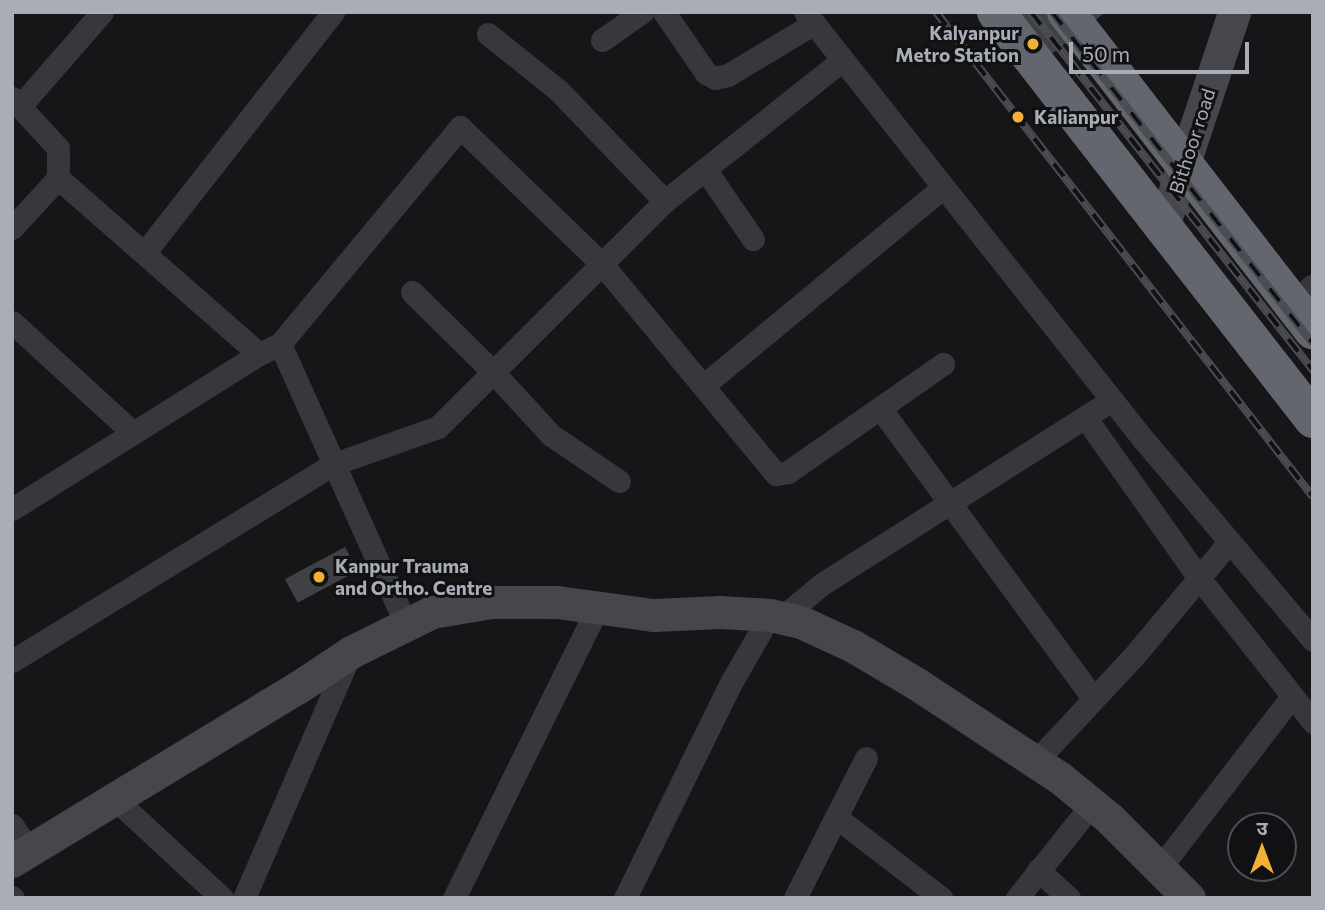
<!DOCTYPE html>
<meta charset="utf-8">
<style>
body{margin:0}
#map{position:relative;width:1325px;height:910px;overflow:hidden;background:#161618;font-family:Commissioner,"Noto Sans Devanagari",sans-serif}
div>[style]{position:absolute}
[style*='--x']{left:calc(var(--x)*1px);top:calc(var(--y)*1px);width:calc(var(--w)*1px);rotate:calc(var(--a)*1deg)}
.building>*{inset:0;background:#404145;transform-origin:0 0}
.street>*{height:23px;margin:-11.5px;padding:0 11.5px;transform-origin:11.5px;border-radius:11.5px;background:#37383d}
.secondary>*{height:33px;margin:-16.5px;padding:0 16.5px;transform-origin:16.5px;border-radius:16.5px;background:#45474d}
.highway>*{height:38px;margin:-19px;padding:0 19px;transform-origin:19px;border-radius:19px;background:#63666e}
.rail>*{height:8px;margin-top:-4px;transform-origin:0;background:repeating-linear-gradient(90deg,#111113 0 16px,#4a4c52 0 32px);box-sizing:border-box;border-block:2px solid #4a4c52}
.dots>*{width:19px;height:19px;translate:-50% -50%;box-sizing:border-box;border:4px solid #111113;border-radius:50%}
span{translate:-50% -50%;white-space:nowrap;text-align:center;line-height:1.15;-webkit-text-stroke:6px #111113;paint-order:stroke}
.poi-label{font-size:19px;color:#a8adb8;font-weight:700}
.right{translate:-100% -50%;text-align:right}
.left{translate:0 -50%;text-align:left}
.street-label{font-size:19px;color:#a8adb8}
.frame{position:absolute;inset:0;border:14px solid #a8adb8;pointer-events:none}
.north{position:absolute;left:1227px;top:812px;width:70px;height:70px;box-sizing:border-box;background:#111113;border:2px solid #4d4f55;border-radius:50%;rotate:0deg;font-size:19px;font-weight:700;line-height:28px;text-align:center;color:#a8adb8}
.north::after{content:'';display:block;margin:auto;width:24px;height:32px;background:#f2b134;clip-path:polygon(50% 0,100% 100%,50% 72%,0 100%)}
.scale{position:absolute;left:1069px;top:42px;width:180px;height:32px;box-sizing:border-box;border:4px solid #a8adb8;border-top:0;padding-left:9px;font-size:21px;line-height:24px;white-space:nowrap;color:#a8adb8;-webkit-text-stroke:5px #111113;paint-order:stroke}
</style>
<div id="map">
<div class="building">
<i style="clip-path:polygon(977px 12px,1101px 12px,1103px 14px,1026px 74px)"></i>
<i style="left:345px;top:547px;width:27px;height:68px;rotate:62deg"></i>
</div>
<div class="street">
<i style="--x:664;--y:12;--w:74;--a:55.5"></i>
<i style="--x:706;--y:73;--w:10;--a:29"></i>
<i style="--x:715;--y:78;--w:13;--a:-13"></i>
<i style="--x:728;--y:75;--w:99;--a:-31"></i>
<i style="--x:805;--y:12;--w:545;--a:51.64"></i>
<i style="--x:1143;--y:439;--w:263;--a:49.8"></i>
<i style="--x:488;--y:34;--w:90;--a:38.7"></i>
<i style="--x:558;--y:90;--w:154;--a:46.1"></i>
<i style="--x:602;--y:40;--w:49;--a:-35"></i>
<i style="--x:12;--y:98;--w:68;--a:47.4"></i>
<i style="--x:58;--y:148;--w:30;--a:90"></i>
<i style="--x:58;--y:178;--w:267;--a:41.2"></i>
<i style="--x:21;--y:105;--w:123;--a:-48.9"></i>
<i style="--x:705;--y:169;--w:85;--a:55.6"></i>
<i style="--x:12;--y:228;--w:68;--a:-47.4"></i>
<i style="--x:145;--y:252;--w:305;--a:-51.9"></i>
<i style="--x:412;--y:292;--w:115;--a:44.6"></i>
<i style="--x:494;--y:373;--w:84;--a:47.4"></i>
<i style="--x:551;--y:435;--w:82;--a:34.1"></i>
<i style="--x:1291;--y:303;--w:28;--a:-39"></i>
<i style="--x:12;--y:322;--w:164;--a:42.5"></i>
<i style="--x:280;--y:344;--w:307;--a:65.8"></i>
<i style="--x:704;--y:385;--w:309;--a:-39.6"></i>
<i style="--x:880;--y:408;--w:360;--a:53.7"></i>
<i style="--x:1085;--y:417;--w:197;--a:54.7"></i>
<i style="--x:1199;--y:578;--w:184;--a:51.6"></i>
<i style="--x:12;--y:509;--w:292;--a:-32.1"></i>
<i style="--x:259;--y:354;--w:23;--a:-25"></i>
<i style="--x:280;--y:344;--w:282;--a:-50.3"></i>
<i style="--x:460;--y:127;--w:197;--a:44"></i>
<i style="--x:602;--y:264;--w:273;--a:50.4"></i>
<i style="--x:776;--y:474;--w:12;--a:-9"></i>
<i style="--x:788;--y:472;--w:189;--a:-34.9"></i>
<i style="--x:781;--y:618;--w:53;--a:-39.7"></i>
<i style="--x:822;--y:584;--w:343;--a:-32.4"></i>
<i style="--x:12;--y:661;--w:377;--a:-31.5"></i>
<i style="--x:334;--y:464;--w:110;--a:-19.6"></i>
<i style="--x:438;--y:427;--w:320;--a:-44.9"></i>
<i style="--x:665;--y:201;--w:225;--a:-38.5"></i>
<i style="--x:1035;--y:762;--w:144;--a:-47"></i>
<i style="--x:1133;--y:657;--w:150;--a:-50.1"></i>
<i style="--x:115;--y:799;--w:146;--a:42.8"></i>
<i style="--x:836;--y:817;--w:66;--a:-63"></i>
<i style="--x:12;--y:825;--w:30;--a:56"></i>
<i style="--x:1159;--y:869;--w:218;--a:-52.4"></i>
<i style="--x:1038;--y:870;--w:42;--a:42.1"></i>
<i style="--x:12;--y:897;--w:1;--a:45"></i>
<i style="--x:244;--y:898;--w:268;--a:-66.5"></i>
<i style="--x:454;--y:898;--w:322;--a:-63.7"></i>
<i style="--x:625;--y:898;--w:242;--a:-63.8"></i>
<i style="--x:732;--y:681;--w:76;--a:-60.1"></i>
<i style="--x:795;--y:898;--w:91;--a:-63.2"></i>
<i style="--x:836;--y:817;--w:133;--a:37.6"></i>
<i style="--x:1017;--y:898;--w:120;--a:-51.4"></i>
</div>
<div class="secondary">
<i style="--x:1162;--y:229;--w:229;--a:-71.6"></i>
<i style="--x:12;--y:861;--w:333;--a:-31.3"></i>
<i style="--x:297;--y:688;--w:65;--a:-33.7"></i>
<i style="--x:351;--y:652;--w:90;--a:-26.3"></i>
<i style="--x:432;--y:612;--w:60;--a:-9.6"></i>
<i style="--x:491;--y:602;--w:66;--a:0"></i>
<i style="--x:557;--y:602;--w:97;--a:7.7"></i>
<i style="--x:653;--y:615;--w:67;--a:-2.6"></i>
<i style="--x:720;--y:612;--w:50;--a:3.4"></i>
<i style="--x:770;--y:615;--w:32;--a:13"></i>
<i style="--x:801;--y:622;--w:57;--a:24.8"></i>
<i style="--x:853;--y:646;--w:74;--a:30.7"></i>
<i style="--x:917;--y:684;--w:171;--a:33.3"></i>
<i style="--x:1060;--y:778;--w:63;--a:39.2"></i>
<i style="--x:1109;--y:818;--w:113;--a:45"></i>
</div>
<div class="highway">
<i style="--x:996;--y:12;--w:516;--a:52.09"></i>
<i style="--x:1066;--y:12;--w:403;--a:52.2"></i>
</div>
<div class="rail">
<i style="--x:936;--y:12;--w:614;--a:52.14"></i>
<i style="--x:1031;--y:12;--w:457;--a:51.8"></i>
<i style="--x:1052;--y:12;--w:422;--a:51.8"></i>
</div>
<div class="dots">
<i style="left:1033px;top:44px;background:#f2b134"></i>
<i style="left:1018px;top:117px;background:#f2b134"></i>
<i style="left:319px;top:577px;background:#f2b134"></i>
</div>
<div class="poi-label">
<span class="right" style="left:1019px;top:44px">Kalyanpur<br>Metro Station</span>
<span class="left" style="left:1034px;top:117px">Kalianpur</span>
<span class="left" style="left:335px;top:577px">Kanpur Trauma<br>and Ortho. Centre</span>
</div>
<div class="street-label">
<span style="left:1192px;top:141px;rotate:-72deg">Bithoor road</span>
</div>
<div class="frame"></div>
<div class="north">उ</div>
<div class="scale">50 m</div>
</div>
